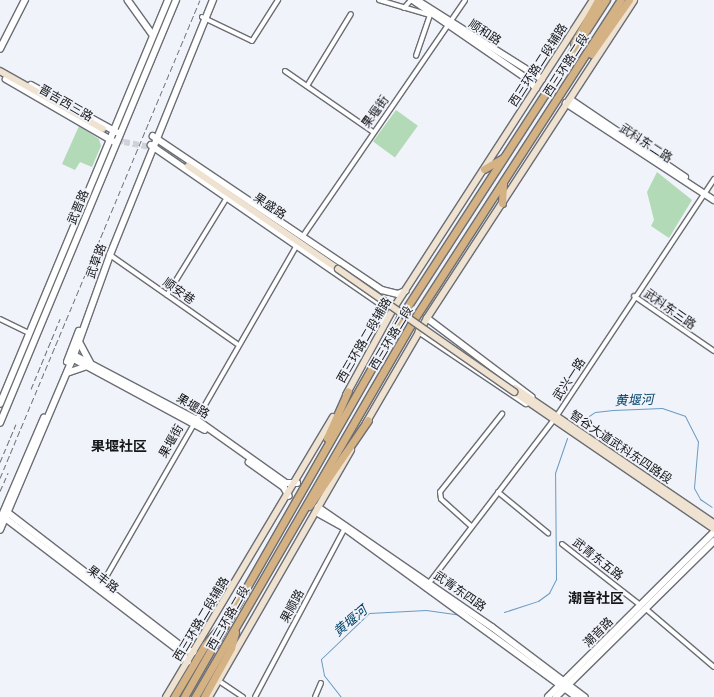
<!DOCTYPE html>
<meta charset="utf-8">
<style>
body{margin:0}
#map{position:relative;width:714px;height:697px;overflow:hidden;background:#f0f3fa;font-family:"Exo 2","Noto Sans SC",sans-serif}
div>[style]{position:absolute}
[style*='--x']{left:calc(var(--x)*1px);top:calc(var(--y)*1px);width:calc(var(--w)*1px);rotate:calc(var(--a)*1deg)}
.green>*{inset:0;background:#b2dab6;transform-origin:0 0}
.stream>*{height:1px;margin:-0.5px;padding:0 0.5px;transform-origin:0.5px;border-radius:0.5px;background:#6a9bc2}
.secondary-tunnel>*{height:6px;margin-top:-3px;transform-origin:0;background:repeating-linear-gradient(90deg,#cfd2d8 0 6px,transparent 0 9px)}
.roads{filter:drop-shadow(1px 0 #6b6e74) drop-shadow(-1px 0 #6b6e74) drop-shadow(0 1px #6b6e74) drop-shadow(0 -1px #6b6e74)}
.minor>*{height:4px;margin:-2px;padding:0 2px;transform-origin:2px;border-radius:2px;background:#fff}
.tertiary>*{height:5.5px;margin:-2.75px;padding:0 2.75px;transform-origin:2.75px;border-radius:2.75px;background:#fff}
.secondary>*{height:6px;margin:-3px;padding:0 3px;transform-origin:3px;border-radius:3px;background:#efe2d0}
.trunk>*{height:7px;margin:-3.5px;padding:0 3.5px;transform-origin:3.5px;border-radius:3.5px;background:#d4b283}
.rail>*{height:1px;margin-top:-0.5px;transform-origin:0;background:repeating-linear-gradient(90deg,#6f7175 0 6px,transparent 0 9px)}
.bridges{filter:drop-shadow(1px 0 #6b6e74) drop-shadow(-1px 0 #6b6e74) drop-shadow(0 1px #6b6e74) drop-shadow(0 -1px #6b6e74)}
.secondary-bridge>*{height:6px;margin:-3px;padding:0 3px;transform-origin:3px;border-radius:3px;background:#efe2d0}
span{translate:-50% -50%;white-space:nowrap;text-align:center;line-height:1.15;-webkit-text-stroke:3.5px #f0f3fa;paint-order:stroke}
.street-label{font-size:12px;color:#161719}
.water-label{font-size:13px;color:#05456a;font-style:italic}
.quarter-label{font-size:14px;color:#161719;font-weight:700}
</style>
<div id="map">
<div class="green">
<i style="left:396px;top:110px;width:27px;height:39px;rotate:36deg"></i>
<i style="clip-path:polygon(79px 126px,99px 139px,101px 146px,92px 167px,80px 162px,75px 170px,62px 164px)"></i>
<i style="clip-path:polygon(657px 172px,692px 200px,669px 238px,651px 226px,654px 220px,647px 192px)"></i>
</div>
<div class="stream">
<i style="--x:580;--y:422;--w:18;--a:-34"></i>
<i style="--x:595;--y:412;--w:18;--a:-6"></i>
<i style="--x:613;--y:410;--w:49;--a:-2.3"></i>
<i style="--x:662;--y:408;--w:24;--a:19"></i>
<i style="--x:685;--y:416;--w:28;--a:63"></i>
<i style="--x:698;--y:441;--w:47;--a:94.9"></i>
<i style="--x:694;--y:488;--w:13;--a:61"></i>
<i style="--x:700;--y:499;--w:14;--a:34"></i>
<i style="--x:504;--y:612;--w:36;--a:-18"></i>
<i style="--x:538;--y:601;--w:14;--a:-36"></i>
<i style="--x:549;--y:593;--w:16;--a:-63"></i>
<i style="--x:556;--y:579;--w:106;--a:-90.5"></i>
<i style="--x:555;--y:473;--w:37;--a:-71"></i>
<i style="--x:341;--y:697;--w:28;--a:-128"></i>
<i style="--x:324;--y:675;--w:16;--a:-101"></i>
<i style="--x:321;--y:659;--w:66;--a:-43.8"></i>
<i style="--x:369;--y:613;--w:57;--a:-3"></i>
<i style="--x:426;--y:610;--w:34;--a:8"></i>
</div>
<div class="secondary-tunnel">
<i style="--x:102;--y:131;--w:25;--a:27"></i>
<i style="--x:124;--y:142;--w:37;--a:11"></i>
<i style="--x:160;--y:149;--w:33;--a:31"></i>
</div>
<div class="roads">
<div class="minor">
<i style="--x:379;--y:0;--w:53;--a:16.4"></i>
<i style="--x:430;--y:15;--w:43;--a:108.9"></i>
<i style="--x:404;--y:8;--w:11;--a:-49"></i>
<i style="--x:202;--y:17;--w:55;--a:25.6"></i>
<i style="--x:252;--y:41;--w:49;--a:-57.6"></i>
<i style="--x:285;--y:71;--w:107;--a:34.7"></i>
<i style="--x:307;--y:86;--w:84;--a:-58.6"></i>
<i style="--x:303;--y:236;--w:286;--a:-55.5"></i>
<i style="--x:110;--y:255;--w:155;--a:35"></i>
<i style="--x:167;--y:295;--w:113;--a:-58.4"></i>
<i style="--x:634;--y:296;--w:97;--a:34.5"></i>
<i style="--x:0;--y:319;--w:32;--a:26"></i>
<i style="--x:498;--y:492;--w:65;--a:39.4"></i>
<i style="--x:471;--y:526;--w:40;--a:-138"></i>
<i style="--x:441;--y:499;--w:7;--a:-98"></i>
<i style="--x:440;--y:492;--w:100;--a:-51.5"></i>
<i style="--x:562;--y:544;--w:99;--a:38"></i>
<i style="--x:429;--y:583;--w:209;--a:-52.6"></i>
<i style="--x:556;--y:417;--w:286;--a:-56.4"></i>
<i style="--x:102;--y:584;--w:390;--a:-60.1"></i>
<i style="--x:646;--y:609;--w:89;--a:40.5"></i>
<i style="--x:219;--y:681;--w:29;--a:34"></i>
<i style="--x:255;--y:697;--w:194;--a:-62"></i>
<i style="--x:315;--y:697;--w:15;--a:-67"></i>
</div>
<div class="tertiary">
<i style="--x:128;--y:0;--w:43;--a:54.5"></i>
<i style="--x:413;--y:0;--w:141;--a:34.6"></i>
<i style="--x:529;--y:80;--w:11;--a:49"></i>
<i style="--x:417;--y:0;--w:148;--a:32.3"></i>
<i style="--x:0;--y:49;--w:55;--a:-63"></i>
<i style="--x:6;--y:79;--w:124;--a:30.1"></i>
<i style="--x:31;--y:85;--w:98;--a:28.7"></i>
<i style="--x:570;--y:99;--w:139;--a:34.1"></i>
<i style="--x:566;--y:103;--w:177;--a:33.2"></i>
<i style="--x:153;--y:136;--w:276;--a:33.9"></i>
<i style="--x:382;--y:290;--w:16;--a:14"></i>
<i style="--x:398;--y:294;--w:8;--a:-23"></i>
<i style="--x:151;--y:145;--w:278;--a:34.6"></i>
<i style="--x:380;--y:303;--w:13;--a:67"></i>
<i style="--x:385;--y:315;--w:10;--a:96"></i>
<i style="--x:427;--y:318;--w:131;--a:37"></i>
<i style="--x:419;--y:331;--w:129;--a:33.9"></i>
<i style="--x:79;--y:341;--w:24;--a:62"></i>
<i style="--x:72;--y:354;--w:140;--a:27.7"></i>
<i style="--x:196;--y:419;--w:110;--a:35.4"></i>
<i style="--x:286;--y:483;--w:11;--a:0"></i>
<i style="--x:70;--y:357;--w:153;--a:28.4"></i>
<i style="--x:67;--y:362;--w:33;--a:-69"></i>
<i style="--x:67;--y:373;--w:21;--a:-19"></i>
<i style="--x:0;--y:404;--w:438;--a:-67.4"></i>
<i style="--x:0;--y:423;--w:458;--a:-67.4"></i>
<i style="--x:249;--y:462;--w:43;--a:35.5"></i>
<i style="--x:284;--y:487;--w:10;--a:61"></i>
<i style="--x:318;--y:507;--w:211;--a:34.6"></i>
<i style="--x:492;--y:627;--w:116;--a:37"></i>
<i style="--x:6;--y:511;--w:226;--a:37.6"></i>
<i style="--x:185;--y:649;--w:9;--a:18"></i>
<i style="--x:316;--y:512;--w:33;--a:29"></i>
<i style="--x:345;--y:528;--w:287;--a:36.1"></i>
<i style="--x:4;--y:517;--w:223;--a:37.3"></i>
<i style="--x:181;--y:652;--w:12;--a:55"></i>
<i style="--x:0;--y:520;--w:111;--a:-66.7"></i>
<i style="--x:0;--y:530;--w:187;--a:-67"></i>
<i style="--x:73;--y:358;--w:109;--a:-70.2"></i>
<i style="--x:110;--y:255;--w:275;--a:-68"></i>
<i style="--x:548;--y:697;--w:234;--a:-44.8"></i>
<i style="--x:556;--y:697;--w:222;--a:-44.6"></i>
</div>
<div class="secondary">
<i style="--x:0;--y:71;--w:118;--a:29.4"></i>
<i style="--x:188;--y:166;--w:182;--a:34.5"></i>
<i style="--x:515;--y:388;--w:240;--a:34.2"></i>
<i style="--x:514;--y:392;--w:242;--a:34.4"></i>
<i style="--x:346;--y:395;--w:98;--a:-61.3"></i>
<i style="--x:393;--y:309;--w:368;--a:-57.1"></i>
<i style="--x:366;--y:423;--w:121;--a:-59.8"></i>
<i style="--x:427;--y:318;--w:379;--a:-56.9"></i>
<i style="--x:166;--y:697;--w:326;--a:-59.2"></i>
<i style="--x:209;--y:697;--w:285;--a:-60.1"></i>
</div>
<div class="trunk">
<i style="--x:574;--y:43;--w:49;--a:-60.8"></i>
<i style="--x:591;--y:54;--w:66;--a:-54.9"></i>
<i style="--x:484;--y:169;--w:22;--a:-30"></i>
<i style="--x:502;--y:203;--w:20;--a:-87"></i>
<i style="--x:327;--y:438;--w:51;--a:-65.9"></i>
<i style="--x:309;--y:506;--w:104;--a:-55.5"></i>
<i style="--x:174;--y:697;--w:61;--a:-59.2"></i>
<i style="--x:205;--y:645;--w:23;--a:-49"></i>
<i style="--x:184;--y:697;--w:436;--a:-60.3"></i>
<i style="--x:400;--y:318;--w:379;--a:-57.1"></i>
<i style="--x:195;--y:697;--w:431;--a:-59.9"></i>
<i style="--x:411;--y:324;--w:386;--a:-57.1"></i>
<i style="--x:204;--y:697;--w:56;--a:-61.1"></i>
<i style="--x:231;--y:648;--w:16;--a:-75"></i>
</div>
</div>
<div class="rail">
<i style="--x:31;--y:389;--w:76;--a:-67.5"></i>
<i style="--x:0;--y:462;--w:41;--a:-67.2"></i>
<i style="--x:0;--y:478;--w:518;--a:-67.3"></i>
<i style="--x:0;--y:491;--w:20;--a:-66"></i>
</div>
<div class="bridges">
<div class="secondary-bridge">
<i style="--x:338;--y:269;--w:215;--a:34.9"></i>
</div>
</div>
<div class="street-label">
<span style="left:485px;top:32px;rotate:33deg">顺和路</span>
<span style="left:538px;top:65px;rotate:-57deg">西三环路二段辅路</span>
<span style="left:566px;top:65px;rotate:-57deg">西三环路二段</span>
<span style="left:66px;top:103px;rotate:30deg">晋吉西三路</span>
<span style="left:375px;top:112px;rotate:-54deg">果堰街</span>
<span style="left:646px;top:143px;rotate:33deg">武科东二路</span>
<span style="left:270px;top:206px;rotate:34deg">果盛路</span>
<span style="left:78px;top:207px;rotate:-67deg">武晋路</span>
<span style="left:96px;top:261px;rotate:-70deg">武草路</span>
<span style="left:179px;top:291px;rotate:35deg">顺安巷</span>
<span style="left:670px;top:309px;rotate:35deg">武科东三路</span>
<span style="left:391px;top:338px;rotate:-59deg">西三环路二段</span>
<span style="left:364px;top:340px;rotate:-60deg">西三环路二段辅路</span>
<span style="left:569px;top:379px;rotate:-57deg">武兴一路</span>
<span style="left:193px;top:406px;rotate:31deg">果堰路</span>
<span style="left:171px;top:441px;rotate:-60deg">果堰街</span>
<span style="left:621px;top:447px;rotate:34deg">智谷大道武科东四路段</span>
<span style="left:598px;top:559px;rotate:38deg">武青东五路</span>
<span style="left:103px;top:579px;rotate:38deg">果丰路</span>
<span style="left:460px;top:591px;rotate:35deg">武青东四路</span>
<span style="left:292px;top:606px;rotate:-62deg">果顺路</span>
<span style="left:228px;top:618px;rotate:-60deg">西三环路二段</span>
<span style="left:201px;top:619px;rotate:-59deg">西三环路二段辅路</span>
<span style="left:598px;top:632px;rotate:-45deg">潮音路</span>
</div>
<div class="water-label">
<span style="left:634px;top:400px;rotate:-2deg">黄堰河</span>
<span style="left:350px;top:621px;rotate:-40deg">黄堰河</span>
</div>
<div class="quarter-label">
<span style="left:119px;top:446px">果堰社区</span>
<span style="left:596px;top:598px">潮音社区</span>
</div>
</div>
